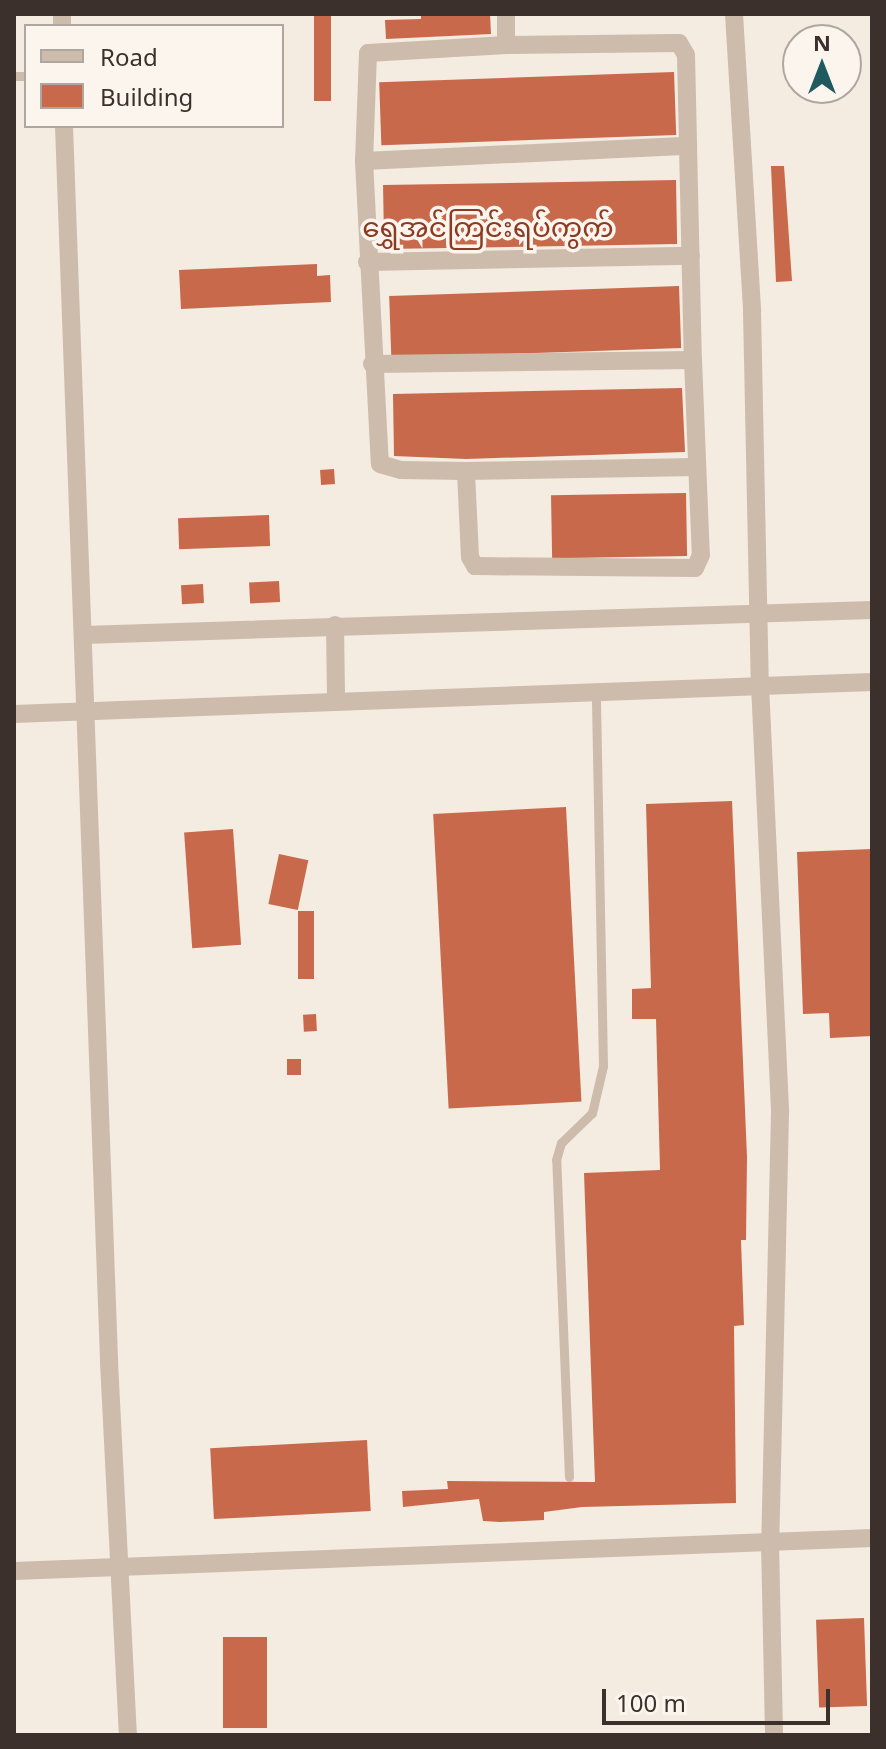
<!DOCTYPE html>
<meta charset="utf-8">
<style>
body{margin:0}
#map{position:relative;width:886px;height:1749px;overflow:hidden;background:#f4ebe1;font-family:"Noto Sans","Noto Sans Myanmar",sans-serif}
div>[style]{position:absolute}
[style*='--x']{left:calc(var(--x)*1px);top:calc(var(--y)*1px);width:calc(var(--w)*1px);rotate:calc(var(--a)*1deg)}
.building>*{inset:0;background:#c8694b;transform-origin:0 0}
.lane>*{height:9px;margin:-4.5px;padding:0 4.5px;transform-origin:4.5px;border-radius:4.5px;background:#cdbbac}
.street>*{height:18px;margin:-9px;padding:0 9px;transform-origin:9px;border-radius:9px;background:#cdbbac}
span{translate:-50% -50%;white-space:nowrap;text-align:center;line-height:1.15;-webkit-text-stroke:7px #fbf5ee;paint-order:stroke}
.quarter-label{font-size:28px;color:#8c3b22}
.frame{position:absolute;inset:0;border:16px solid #3b302b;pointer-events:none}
.legend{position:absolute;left:24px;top:24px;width:260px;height:104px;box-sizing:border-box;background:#fbf5ee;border:2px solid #aea6a0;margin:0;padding:10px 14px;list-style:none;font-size:24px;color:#3b302b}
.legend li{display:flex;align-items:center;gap:16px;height:40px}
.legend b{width:40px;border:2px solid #aea6a0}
.north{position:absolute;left:782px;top:24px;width:80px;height:80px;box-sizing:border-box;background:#fbf5ee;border:2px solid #aea6a0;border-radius:50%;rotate:0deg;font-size:22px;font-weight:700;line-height:32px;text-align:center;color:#3b302b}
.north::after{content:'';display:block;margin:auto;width:28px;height:36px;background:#1f5a5e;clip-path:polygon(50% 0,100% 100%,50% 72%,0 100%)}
.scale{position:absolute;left:602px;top:1689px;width:228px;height:36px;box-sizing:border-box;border:4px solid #3b302b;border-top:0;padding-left:10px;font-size:24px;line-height:28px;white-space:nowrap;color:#3b302b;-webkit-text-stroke:6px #fbf5ee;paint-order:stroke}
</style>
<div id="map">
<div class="building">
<i style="left:314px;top:14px;width:17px;height:87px"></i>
<i style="clip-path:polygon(421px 14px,490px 14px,491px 34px,386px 39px,385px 20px,421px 19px)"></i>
<i style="left:674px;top:72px;width:63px;height:295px;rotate:88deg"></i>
<i style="clip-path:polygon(771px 166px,784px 166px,792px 281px,776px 282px)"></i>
<i style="left:676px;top:180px;width:64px;height:293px;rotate:89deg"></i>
<i style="clip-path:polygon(317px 264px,317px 276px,330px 275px,331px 302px,181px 309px,179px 270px)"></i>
<i style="left:679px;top:286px;width:62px;height:290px;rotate:88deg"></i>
<i style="clip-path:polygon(682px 388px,685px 452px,466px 459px,394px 456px,393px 394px)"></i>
<i style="left:334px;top:469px;width:15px;height:14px;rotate:86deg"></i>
<i style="left:686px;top:493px;width:63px;height:135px;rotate:89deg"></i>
<i style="left:269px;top:515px;width:31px;height:91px;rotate:88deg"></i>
<i style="left:279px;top:581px;width:21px;height:30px;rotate:87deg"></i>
<i style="left:203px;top:584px;width:19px;height:22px;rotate:87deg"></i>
<i style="clip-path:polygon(732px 801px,747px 1157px,746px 1240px,741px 1240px,744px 1325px,734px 1326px,736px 1503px,582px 1507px,544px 1512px,544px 1520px,500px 1522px,483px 1521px,479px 1499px,403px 1507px,402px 1491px,448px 1489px,447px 1481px,595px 1482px,584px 1173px,660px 1170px,656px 1019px,632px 1019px,632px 989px,651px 988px,646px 804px)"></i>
<i style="left:566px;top:807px;width:295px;height:133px;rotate:87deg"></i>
<i style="left:233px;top:829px;width:116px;height:49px;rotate:86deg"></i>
<i style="clip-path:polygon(872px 849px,872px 1036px,830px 1038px,829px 1013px,803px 1014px,797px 852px)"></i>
<i style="left:279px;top:854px;width:30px;height:51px;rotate:12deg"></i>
<i style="left:298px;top:911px;width:16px;height:68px"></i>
<i style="left:316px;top:1014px;width:17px;height:13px;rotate:87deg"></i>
<i style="left:287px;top:1059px;width:14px;height:16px"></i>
<i style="left:367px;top:1440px;width:71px;height:157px;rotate:87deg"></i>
<i style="left:864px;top:1618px;width:88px;height:48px;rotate:88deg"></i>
<i style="left:223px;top:1637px;width:44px;height:91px"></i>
</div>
<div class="lane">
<i style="--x:14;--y:76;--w:12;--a:0"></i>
<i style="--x:569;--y:1477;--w:317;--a:-92.3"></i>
<i style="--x:556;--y:1160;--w:18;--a:-74"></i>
<i style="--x:561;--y:1143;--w:43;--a:-44.1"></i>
<i style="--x:592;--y:1113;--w:48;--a:-76.8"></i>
<i style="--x:603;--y:1066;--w:373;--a:-91.1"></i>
</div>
<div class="street">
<i style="--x:62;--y:14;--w:12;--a:90"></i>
<i style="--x:506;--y:14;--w:31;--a:90"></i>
<i style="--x:506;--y:45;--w:173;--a:-0.7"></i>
<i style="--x:679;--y:43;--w:14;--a:60"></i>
<i style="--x:686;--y:55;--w:91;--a:88.7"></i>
<i style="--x:734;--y:14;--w:298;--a:86.5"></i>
<i style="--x:752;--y:311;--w:374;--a:88.8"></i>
<i style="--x:760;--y:685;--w:428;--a:87.3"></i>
<i style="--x:780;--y:1113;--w:429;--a:91.3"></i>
<i style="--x:770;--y:1542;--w:193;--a:88.8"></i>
<i style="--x:506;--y:45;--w:138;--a:176.7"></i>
<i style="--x:368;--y:53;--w:108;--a:92.1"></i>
<i style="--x:364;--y:161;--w:324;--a:-2.7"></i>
<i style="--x:688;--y:146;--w:214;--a:88.7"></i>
<i style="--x:64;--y:126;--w:1237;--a:87.91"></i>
<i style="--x:109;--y:1362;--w:373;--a:87.1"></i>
<i style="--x:364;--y:161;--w:303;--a:87"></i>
<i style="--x:380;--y:464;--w:22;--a:16"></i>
<i style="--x:401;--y:470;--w:65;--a:0.9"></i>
<i style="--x:466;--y:471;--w:231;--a:-1"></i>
<i style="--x:367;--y:262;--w:324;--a:-1.1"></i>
<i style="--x:372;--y:364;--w:321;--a:-0.7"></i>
<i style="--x:693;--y:360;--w:195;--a:87.7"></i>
<i style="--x:701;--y:555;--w:14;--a:115"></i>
<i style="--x:695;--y:568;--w:220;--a:-179.5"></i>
<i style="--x:475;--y:566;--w:10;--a:-119"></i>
<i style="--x:470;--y:557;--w:86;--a:-92.7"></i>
<i style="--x:335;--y:625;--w:76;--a:89.2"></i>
<i style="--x:84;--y:635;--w:788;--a:-1.82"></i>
<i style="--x:14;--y:714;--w:859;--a:-2.14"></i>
<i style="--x:14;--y:1571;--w:859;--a:-2.2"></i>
</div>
<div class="quarter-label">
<span style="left:488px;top:226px">ရွှေအင်ကြင်းရပ်ကွက်</span>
</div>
<div class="frame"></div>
<ul class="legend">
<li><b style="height:10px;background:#cdbbac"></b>Road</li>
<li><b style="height:22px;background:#c8694b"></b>Building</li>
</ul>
<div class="north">N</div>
<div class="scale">100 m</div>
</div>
